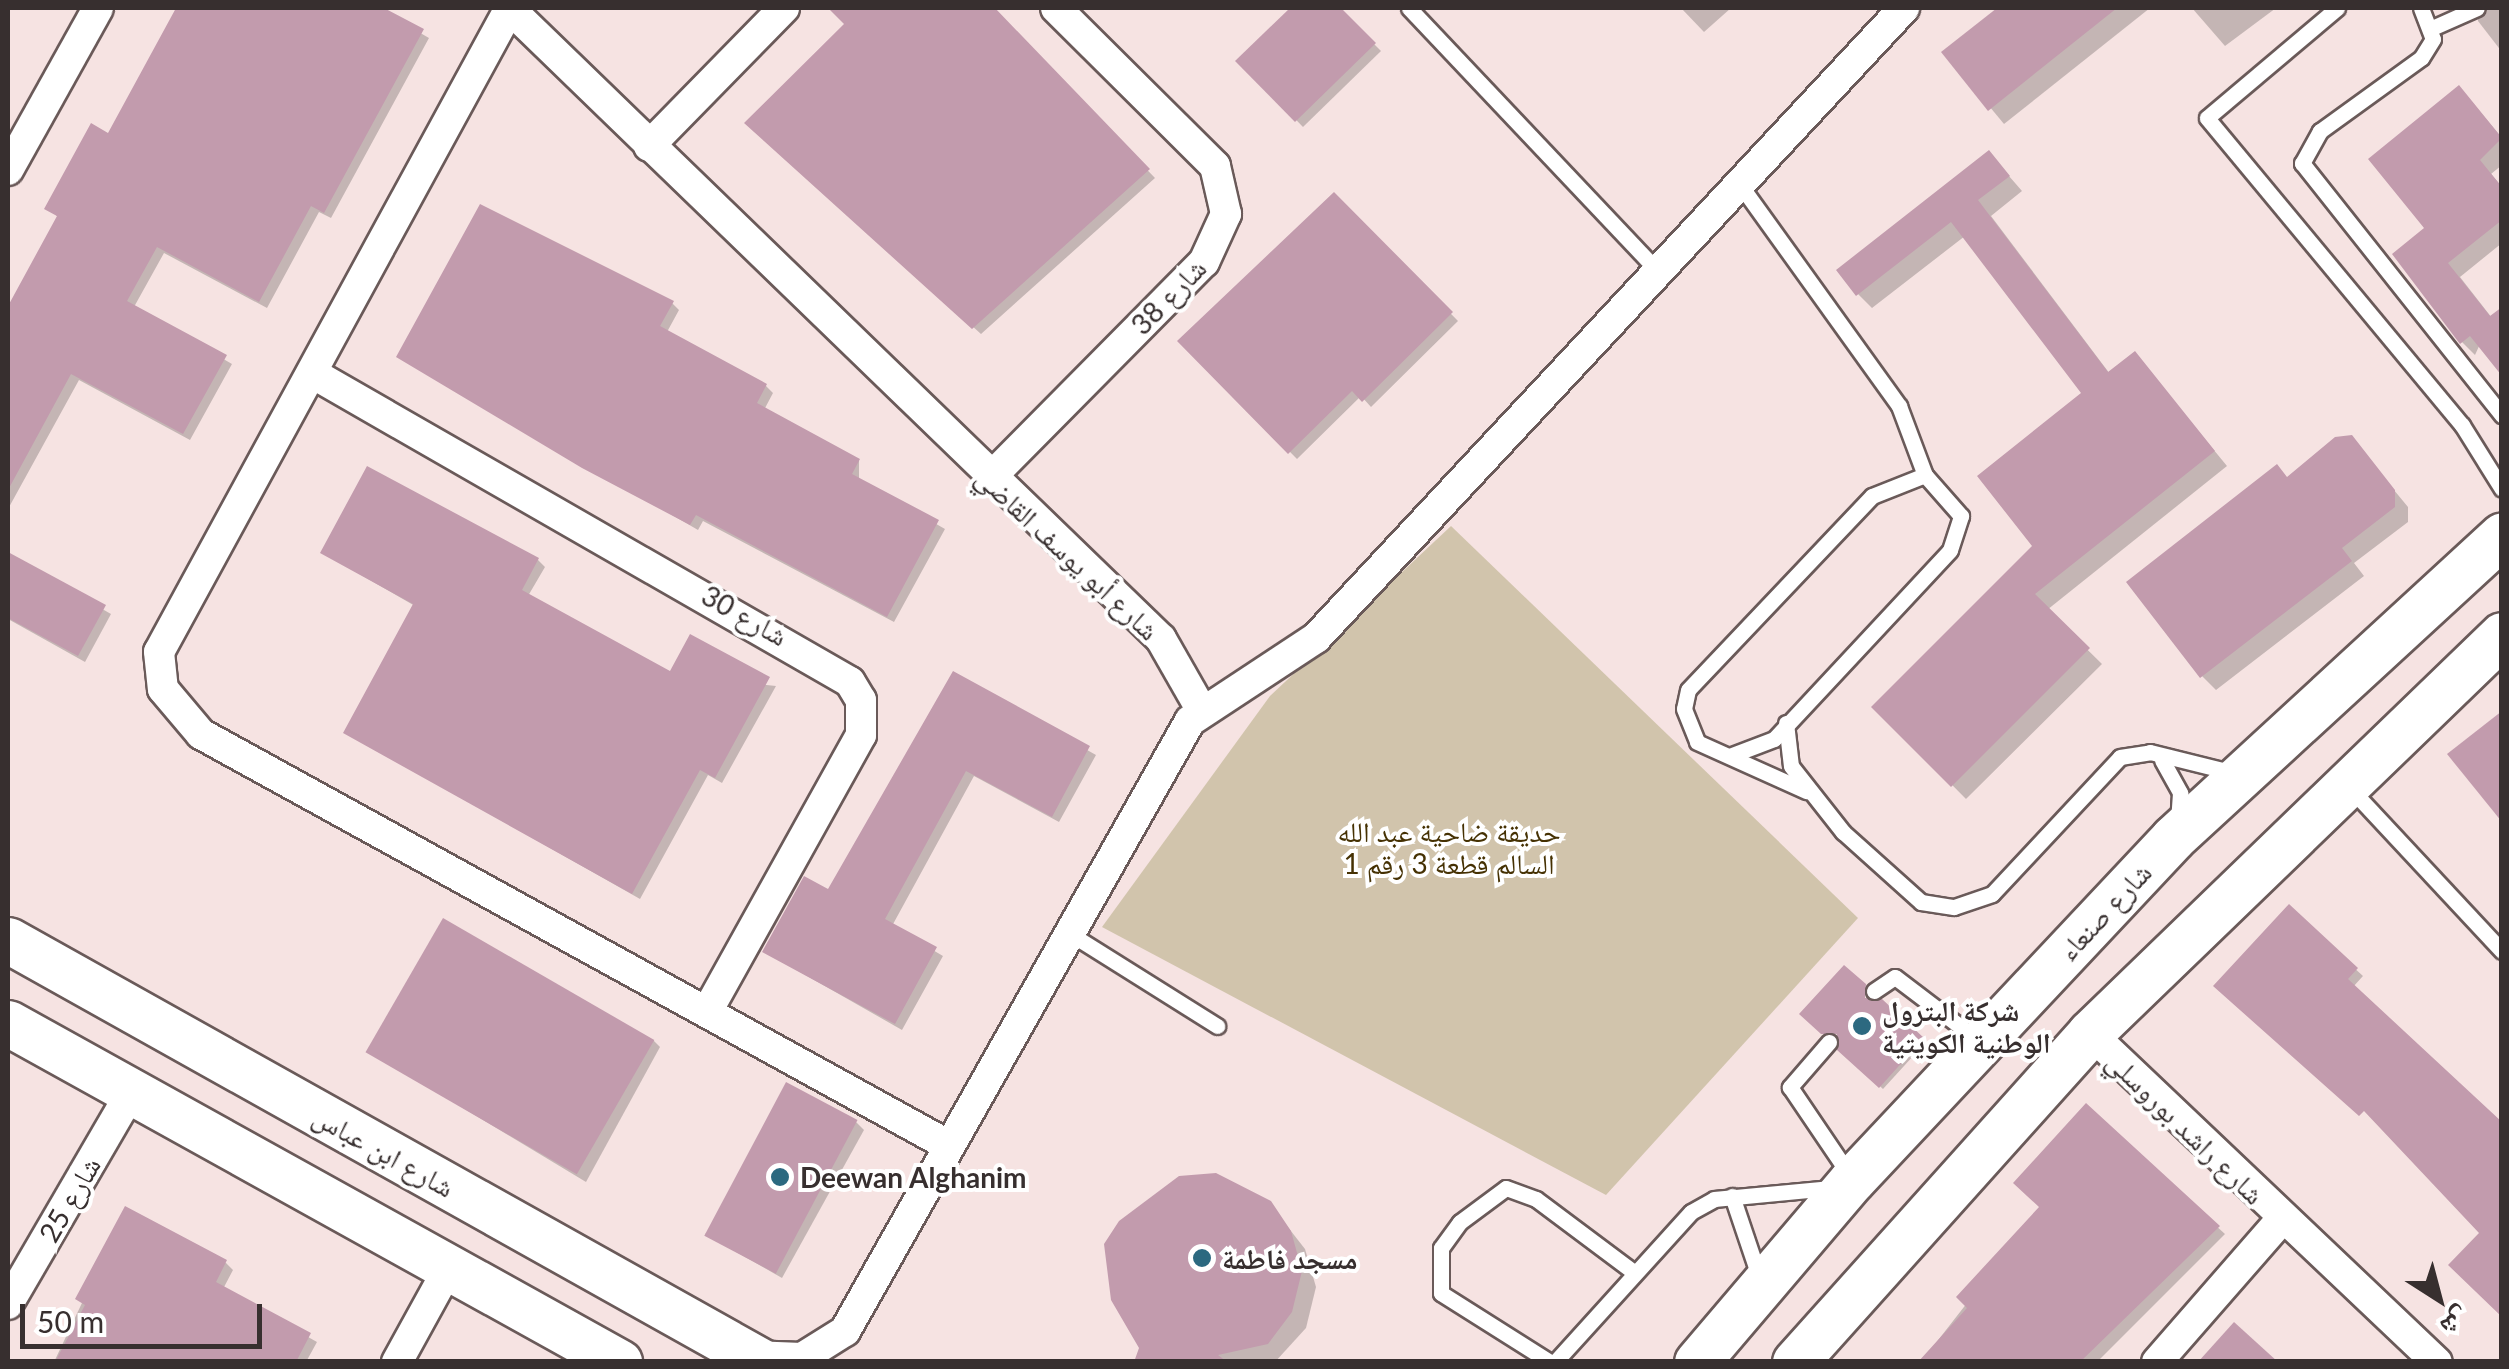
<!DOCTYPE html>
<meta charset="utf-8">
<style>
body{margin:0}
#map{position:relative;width:2509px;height:1369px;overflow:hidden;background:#f6e3e2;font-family:Lato,"Noto Naskh Arabic",sans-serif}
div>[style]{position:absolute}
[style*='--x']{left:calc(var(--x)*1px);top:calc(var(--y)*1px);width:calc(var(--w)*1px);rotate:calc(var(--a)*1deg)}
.green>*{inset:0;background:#d1c4ac}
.shadow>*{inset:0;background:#0003}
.building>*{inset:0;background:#c29bad;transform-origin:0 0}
.roads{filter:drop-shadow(2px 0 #6a5a59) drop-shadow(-2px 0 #6a5a59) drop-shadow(0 2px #6a5a59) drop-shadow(0 -2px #6a5a59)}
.lane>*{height:15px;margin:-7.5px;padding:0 7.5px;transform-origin:7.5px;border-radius:7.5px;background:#fff}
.street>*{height:30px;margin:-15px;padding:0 15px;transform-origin:15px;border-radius:15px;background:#fff}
.secondary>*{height:45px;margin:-22.5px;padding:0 22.5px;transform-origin:22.5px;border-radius:22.5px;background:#fff}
.dots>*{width:28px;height:28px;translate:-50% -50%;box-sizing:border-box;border:5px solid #fff;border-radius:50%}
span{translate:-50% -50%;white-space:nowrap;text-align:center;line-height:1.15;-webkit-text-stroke:8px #fff;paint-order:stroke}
.street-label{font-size:28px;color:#372f2f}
.park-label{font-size:28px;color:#453103}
.poi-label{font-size:28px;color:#372f2f;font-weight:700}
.left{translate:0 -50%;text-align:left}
.frame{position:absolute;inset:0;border:10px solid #372f2f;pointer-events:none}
.north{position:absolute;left:2389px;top:1249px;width:100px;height:100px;-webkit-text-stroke:8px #fff;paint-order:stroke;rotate:144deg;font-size:28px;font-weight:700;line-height:40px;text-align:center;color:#372f2f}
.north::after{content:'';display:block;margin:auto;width:35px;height:45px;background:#372f2f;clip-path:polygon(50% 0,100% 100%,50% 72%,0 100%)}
.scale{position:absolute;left:20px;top:1304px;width:242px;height:45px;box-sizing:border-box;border:5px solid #372f2f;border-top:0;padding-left:12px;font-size:30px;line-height:35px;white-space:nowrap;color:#372f2f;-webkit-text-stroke:8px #fff;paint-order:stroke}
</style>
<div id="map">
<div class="green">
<i style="clip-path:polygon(1451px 526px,1858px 918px,1606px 1195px,1102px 927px,1270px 696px)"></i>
</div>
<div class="shadow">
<i style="clip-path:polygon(178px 8px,377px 8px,429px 38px,331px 218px,319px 212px,267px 308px,164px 253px,134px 307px,232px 364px,190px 440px,79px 380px,8px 509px,8px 310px,59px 218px,48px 208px,109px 136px)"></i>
<i style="clip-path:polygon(842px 8px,991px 8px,1155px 178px,981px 334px,747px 123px,848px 24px)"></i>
<i style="clip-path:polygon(1293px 8px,1338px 8px,1381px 51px,1303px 127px,1239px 61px)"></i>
<i style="clip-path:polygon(1681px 8px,1731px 8px,1704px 32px)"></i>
<i style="clip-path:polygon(2001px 8px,2150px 8px,2004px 124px,1945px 53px)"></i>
<i style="clip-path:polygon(2192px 8px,2276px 8px,2225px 46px)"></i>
<i style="clip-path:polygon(2477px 8px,2502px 8px,2502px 52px,2478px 21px)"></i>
<i style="clip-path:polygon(2471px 101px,2502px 138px,2502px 165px,2491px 174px,2502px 187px,2502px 243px,2460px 277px,2492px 318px,2475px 355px,2462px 342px,2428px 228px)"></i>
<i style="clip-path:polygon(1989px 153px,2022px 191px,1991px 216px,2110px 374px,2135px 354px,2227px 466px,2047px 610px,2102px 664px,1966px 799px,1875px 707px,2036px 546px,2085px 394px,1965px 236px,1872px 308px,1858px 294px)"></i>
<i style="clip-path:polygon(1334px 195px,1458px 321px,1371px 407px,1361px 396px,1297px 459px,1181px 342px)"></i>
<i style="clip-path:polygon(672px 303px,679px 310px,667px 332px,766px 386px,773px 393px,764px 410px,859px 461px,859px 480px,945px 529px,894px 622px,703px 521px,698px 530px,399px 356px)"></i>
<i style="clip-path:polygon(2351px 438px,2408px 507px,2408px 522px,2354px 563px,2364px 576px,2216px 690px,2202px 676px,2288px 479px)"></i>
<i style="clip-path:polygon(323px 553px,538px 560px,545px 567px,528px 596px,671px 674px,776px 686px,722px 783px,708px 775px,640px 899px,346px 732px,415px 606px)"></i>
<i style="clip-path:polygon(8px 555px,111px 614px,85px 662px,8px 619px)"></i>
<i style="clip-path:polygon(954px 675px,1096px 755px,1059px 822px,974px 776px,892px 926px,943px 956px,902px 1030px,765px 952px,829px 892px)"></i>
<i style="clip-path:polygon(2289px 908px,2363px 976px,2353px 987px,2482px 1233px,2373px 1116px,2224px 993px)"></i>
<i style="clip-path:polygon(1845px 968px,1867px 1001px,1881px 1002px,1925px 1043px,1883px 1089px,1840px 1049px,1840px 1036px,1802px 1014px)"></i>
<i style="clip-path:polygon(653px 1040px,660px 1047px,586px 1182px,372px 1053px)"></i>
<i style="clip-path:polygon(2086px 1107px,2225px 1234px,2097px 1362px,1921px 1362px,2042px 1207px)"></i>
<i style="clip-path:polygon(856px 1122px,864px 1130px,782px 1278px,705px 1234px)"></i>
<i style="clip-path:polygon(1269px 1203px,1305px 1249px,1316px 1287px,1306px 1328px,1275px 1362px,1139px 1362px)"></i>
<i style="clip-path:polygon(126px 1210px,226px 1263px,233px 1270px,223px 1289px,317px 1342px,306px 1362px,54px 1362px)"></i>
</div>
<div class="building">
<i style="clip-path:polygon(176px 8px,384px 8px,424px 29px,324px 213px,311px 206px,259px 302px,157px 247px,127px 301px,227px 355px,183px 434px,71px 374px,8px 490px,8px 306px,57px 216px,44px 209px,91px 123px,108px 133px)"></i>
<i style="clip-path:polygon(828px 8px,995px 8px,1150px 169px,972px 329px,744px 123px,844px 24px)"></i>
<i style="clip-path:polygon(1290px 8px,1341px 8px,1376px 43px,1295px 122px,1235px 61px)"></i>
<i style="clip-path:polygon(1997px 8px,2117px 8px,1988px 111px,1941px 52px)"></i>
<i style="clip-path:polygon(2459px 85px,2502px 138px,2480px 160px,2502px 187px,2502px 220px,2448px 263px,2490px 316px,2502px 307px,2502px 376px,2470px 336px,2460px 344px,2392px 254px,2424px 228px,2368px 159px)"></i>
<i style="clip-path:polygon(1989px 150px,2010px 176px,1978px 200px,2108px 372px,2135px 351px,2215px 451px,2035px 594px,2090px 648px,1951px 787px,1871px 707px,2032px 546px,1977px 476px,2081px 393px,1951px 222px,1856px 296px,1836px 270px)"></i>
<i style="clip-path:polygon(1334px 192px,1453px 312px,1362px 402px,1352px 391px,1288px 454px,1177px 341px)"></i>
<i style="clip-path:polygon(480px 204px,674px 301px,660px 326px,767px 384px,757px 403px,860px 459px,852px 474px,939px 520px,887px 617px,696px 515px,690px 525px,582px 468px,396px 357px)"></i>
<i style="clip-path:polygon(2352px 435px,2395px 490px,2395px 507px,2342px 548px,2352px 561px,2200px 678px,2126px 582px,2277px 464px,2287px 477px,2335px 437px)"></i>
<i style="clip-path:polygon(367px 466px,539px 558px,522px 590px,670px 671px,690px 634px,770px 677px,715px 778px,700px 770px,632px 894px,343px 733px,413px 604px,320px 553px)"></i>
<i style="clip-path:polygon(8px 552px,106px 605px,78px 656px,8px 618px)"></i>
<i style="clip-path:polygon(953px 671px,1090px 746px,1052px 817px,966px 771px,885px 919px,937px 947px,895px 1024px,762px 952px,804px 876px,828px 889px)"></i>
<i style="clip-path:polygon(2502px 711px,2502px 822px,2447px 754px)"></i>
<i style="clip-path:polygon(2289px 904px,2358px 968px,2348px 979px,2502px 1122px,2502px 1317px,2448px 1265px,2479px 1233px,2364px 1111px,2359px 1116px,2213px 986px)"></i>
<i style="left:443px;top:918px;width:244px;height:155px;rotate:30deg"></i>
<i style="clip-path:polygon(1844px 965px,1866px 984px,1865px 998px,1882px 999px,1924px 1038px,1879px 1088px,1837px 1050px,1837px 1034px,1821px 1034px,1799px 1014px)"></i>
<i style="left:786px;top:1082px;width:81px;height:174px;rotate:28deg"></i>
<i style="clip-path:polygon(2086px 1103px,2220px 1226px,2080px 1362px,1918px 1362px,1967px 1308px,1956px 1297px,2039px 1207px,2013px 1183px)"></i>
<i style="clip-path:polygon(1216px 1173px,1271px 1201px,1291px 1231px,1302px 1271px,1292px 1312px,1268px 1344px,1218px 1355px,1227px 1362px,1134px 1362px,1139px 1348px,1111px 1300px,1104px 1244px,1119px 1221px,1179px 1176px)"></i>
<i style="clip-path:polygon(125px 1206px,227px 1260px,216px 1282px,311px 1333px,296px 1362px,55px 1362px,85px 1305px,75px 1299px)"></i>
<i style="clip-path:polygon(2234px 1322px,2278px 1362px,2198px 1362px)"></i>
</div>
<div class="roads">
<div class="lane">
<i style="--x:1409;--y:8;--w:365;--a:46.6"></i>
<i style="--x:2337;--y:8;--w:170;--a:139.8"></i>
<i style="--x:2207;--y:118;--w:399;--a:50.3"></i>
<i style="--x:2462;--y:425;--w:75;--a:58"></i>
<i style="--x:2421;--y:8;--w:33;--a:69"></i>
<i style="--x:2433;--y:39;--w:22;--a:122"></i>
<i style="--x:2421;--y:58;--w:125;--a:144.1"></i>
<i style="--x:2320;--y:131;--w:37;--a:119"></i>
<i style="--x:2302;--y:163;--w:322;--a:51.6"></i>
<i style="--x:2432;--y:28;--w:49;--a:-24"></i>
<i style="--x:1741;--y:186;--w:271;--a:54.3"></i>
<i style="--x:1899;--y:406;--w:74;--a:69.4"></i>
<i style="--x:1786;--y:723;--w:43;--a:83.4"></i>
<i style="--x:1791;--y:766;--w:84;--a:51.8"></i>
<i style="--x:1843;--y:832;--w:105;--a:41.9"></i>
<i style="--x:1921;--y:902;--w:33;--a:9"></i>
<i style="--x:1954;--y:907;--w:40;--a:-18.9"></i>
<i style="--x:1992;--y:894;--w:187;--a:-46.9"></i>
<i style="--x:2120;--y:757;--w:30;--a:-9"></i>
<i style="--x:2150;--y:752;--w:83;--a:13.9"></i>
<i style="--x:1732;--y:755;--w:45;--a:-20.9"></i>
<i style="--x:1774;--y:739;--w:258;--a:-47"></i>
<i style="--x:1950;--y:550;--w:36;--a:-72"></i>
<i style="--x:1961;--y:516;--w:55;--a:-131.3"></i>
<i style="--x:1925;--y:475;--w:57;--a:158.4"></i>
<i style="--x:1872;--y:496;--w:267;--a:133.5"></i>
<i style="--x:1688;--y:690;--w:19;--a:102"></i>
<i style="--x:1684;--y:709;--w:35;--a:68"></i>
<i style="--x:1697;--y:742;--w:120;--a:24.2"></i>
<i style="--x:2162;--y:760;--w:38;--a:61"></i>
<i style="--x:2180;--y:793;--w:27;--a:94"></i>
<i style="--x:2349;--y:787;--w:224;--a:47"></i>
<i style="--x:1069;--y:933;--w:175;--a:32.1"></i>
<i style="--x:1874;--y:991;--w:25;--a:-34"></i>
<i style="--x:1895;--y:977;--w:104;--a:37.2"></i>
<i style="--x:1829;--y:1042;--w:60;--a:130.9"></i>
<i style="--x:1790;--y:1087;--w:105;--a:55.9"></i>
<i style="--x:1732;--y:1196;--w:84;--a:71.4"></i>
<i style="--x:1550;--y:1362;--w:129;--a:-147.7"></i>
<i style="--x:1441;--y:1293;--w:45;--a:-90"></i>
<i style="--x:1441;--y:1248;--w:32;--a:-54"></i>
<i style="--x:1460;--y:1222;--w:57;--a:-36.5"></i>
<i style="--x:1506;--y:1188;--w:32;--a:20"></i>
<i style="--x:1536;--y:1199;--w:119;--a:36.8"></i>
<i style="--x:1555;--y:1362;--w:202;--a:-47.8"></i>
<i style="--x:1691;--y:1212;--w:26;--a:-29"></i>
<i style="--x:1714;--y:1199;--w:118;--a:-5.4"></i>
</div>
<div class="street">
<i style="--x:509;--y:8;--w:907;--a:44.06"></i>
<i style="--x:1161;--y:639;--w:83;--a:60.3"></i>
<i style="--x:510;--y:8;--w:733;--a:118.59"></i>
<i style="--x:159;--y:652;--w:37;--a:84"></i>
<i style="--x:163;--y:689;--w:59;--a:49.8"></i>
<i style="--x:201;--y:734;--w:850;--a:28.83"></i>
<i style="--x:649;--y:146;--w:193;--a:-45.6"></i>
<i style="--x:8;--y:170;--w:185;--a:-60.9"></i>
<i style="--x:312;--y:373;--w:620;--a:29.87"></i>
<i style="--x:850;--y:682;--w:21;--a:59"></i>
<i style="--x:861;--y:700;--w:35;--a:90"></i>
<i style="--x:861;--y:735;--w:315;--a:119.1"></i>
<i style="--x:988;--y:480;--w:307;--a:-45.3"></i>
<i style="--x:1204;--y:262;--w:53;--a:-65.4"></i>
<i style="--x:1226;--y:214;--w:49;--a:-102.9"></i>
<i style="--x:1215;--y:166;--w:224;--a:-135.2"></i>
<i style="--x:2090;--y:1033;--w:478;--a:43.5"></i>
<i style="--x:8;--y:1304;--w:243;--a:-59.8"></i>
<i style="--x:751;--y:1356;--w:51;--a:2.2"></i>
<i style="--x:802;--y:1358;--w:51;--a:-32.1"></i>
<i style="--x:845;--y:1331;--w:701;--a:-60.51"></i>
<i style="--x:1190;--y:721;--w:151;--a:-33.4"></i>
<i style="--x:1316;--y:638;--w:862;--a:-46.97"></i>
<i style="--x:397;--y:1362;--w:104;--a:-61.2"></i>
<i style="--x:2157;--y:1362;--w:189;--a:-48.9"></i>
</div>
<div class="secondary">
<i style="--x:8;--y:940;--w:864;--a:29.23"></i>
<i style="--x:8;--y:1023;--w:699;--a:29.02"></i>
<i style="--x:1697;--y:1362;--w:239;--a:-49.6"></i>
<i style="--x:1852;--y:1180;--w:469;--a:-46.8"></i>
<i style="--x:2173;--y:838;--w:447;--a:-42.6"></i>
<i style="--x:1795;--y:1362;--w:442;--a:-48.1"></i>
<i style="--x:2090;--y:1033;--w:573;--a:-44.01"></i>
</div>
</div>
<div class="dots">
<i style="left:1862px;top:1026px;background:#2c6980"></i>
<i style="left:780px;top:1177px;background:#2c6980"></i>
<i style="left:1202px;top:1258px;background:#2c6980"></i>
</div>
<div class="street-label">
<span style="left:1168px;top:296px;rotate:-46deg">شارع 38</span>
<span style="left:1068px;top:553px;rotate:43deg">شارع أبو يوسف القاضي</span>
<span style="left:745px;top:615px;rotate:29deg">شارع 30</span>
<span style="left:2104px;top:911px;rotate:-47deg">شارع صنعاء</span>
<span style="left:2186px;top:1127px;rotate:44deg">شارع راشد بوروسلي</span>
<span style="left:384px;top:1151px;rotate:29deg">شارع ابن عباس</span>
<span style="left:69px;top:1199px;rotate:-60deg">شارع 25</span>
</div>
<div class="park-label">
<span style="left:1449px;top:847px">حديقة ضاحية عبد الله<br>السالم قطعة 3 رقم 1</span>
</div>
<div class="poi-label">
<span class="left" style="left:1882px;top:1026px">شركة البترول<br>الوطنية الكويتية</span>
<span class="left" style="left:800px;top:1177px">Deewan Alghanim</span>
<span class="left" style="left:1222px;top:1258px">مسجد فاطمة</span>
</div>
<div class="frame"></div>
<div class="north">ش</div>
<div class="scale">50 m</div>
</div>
